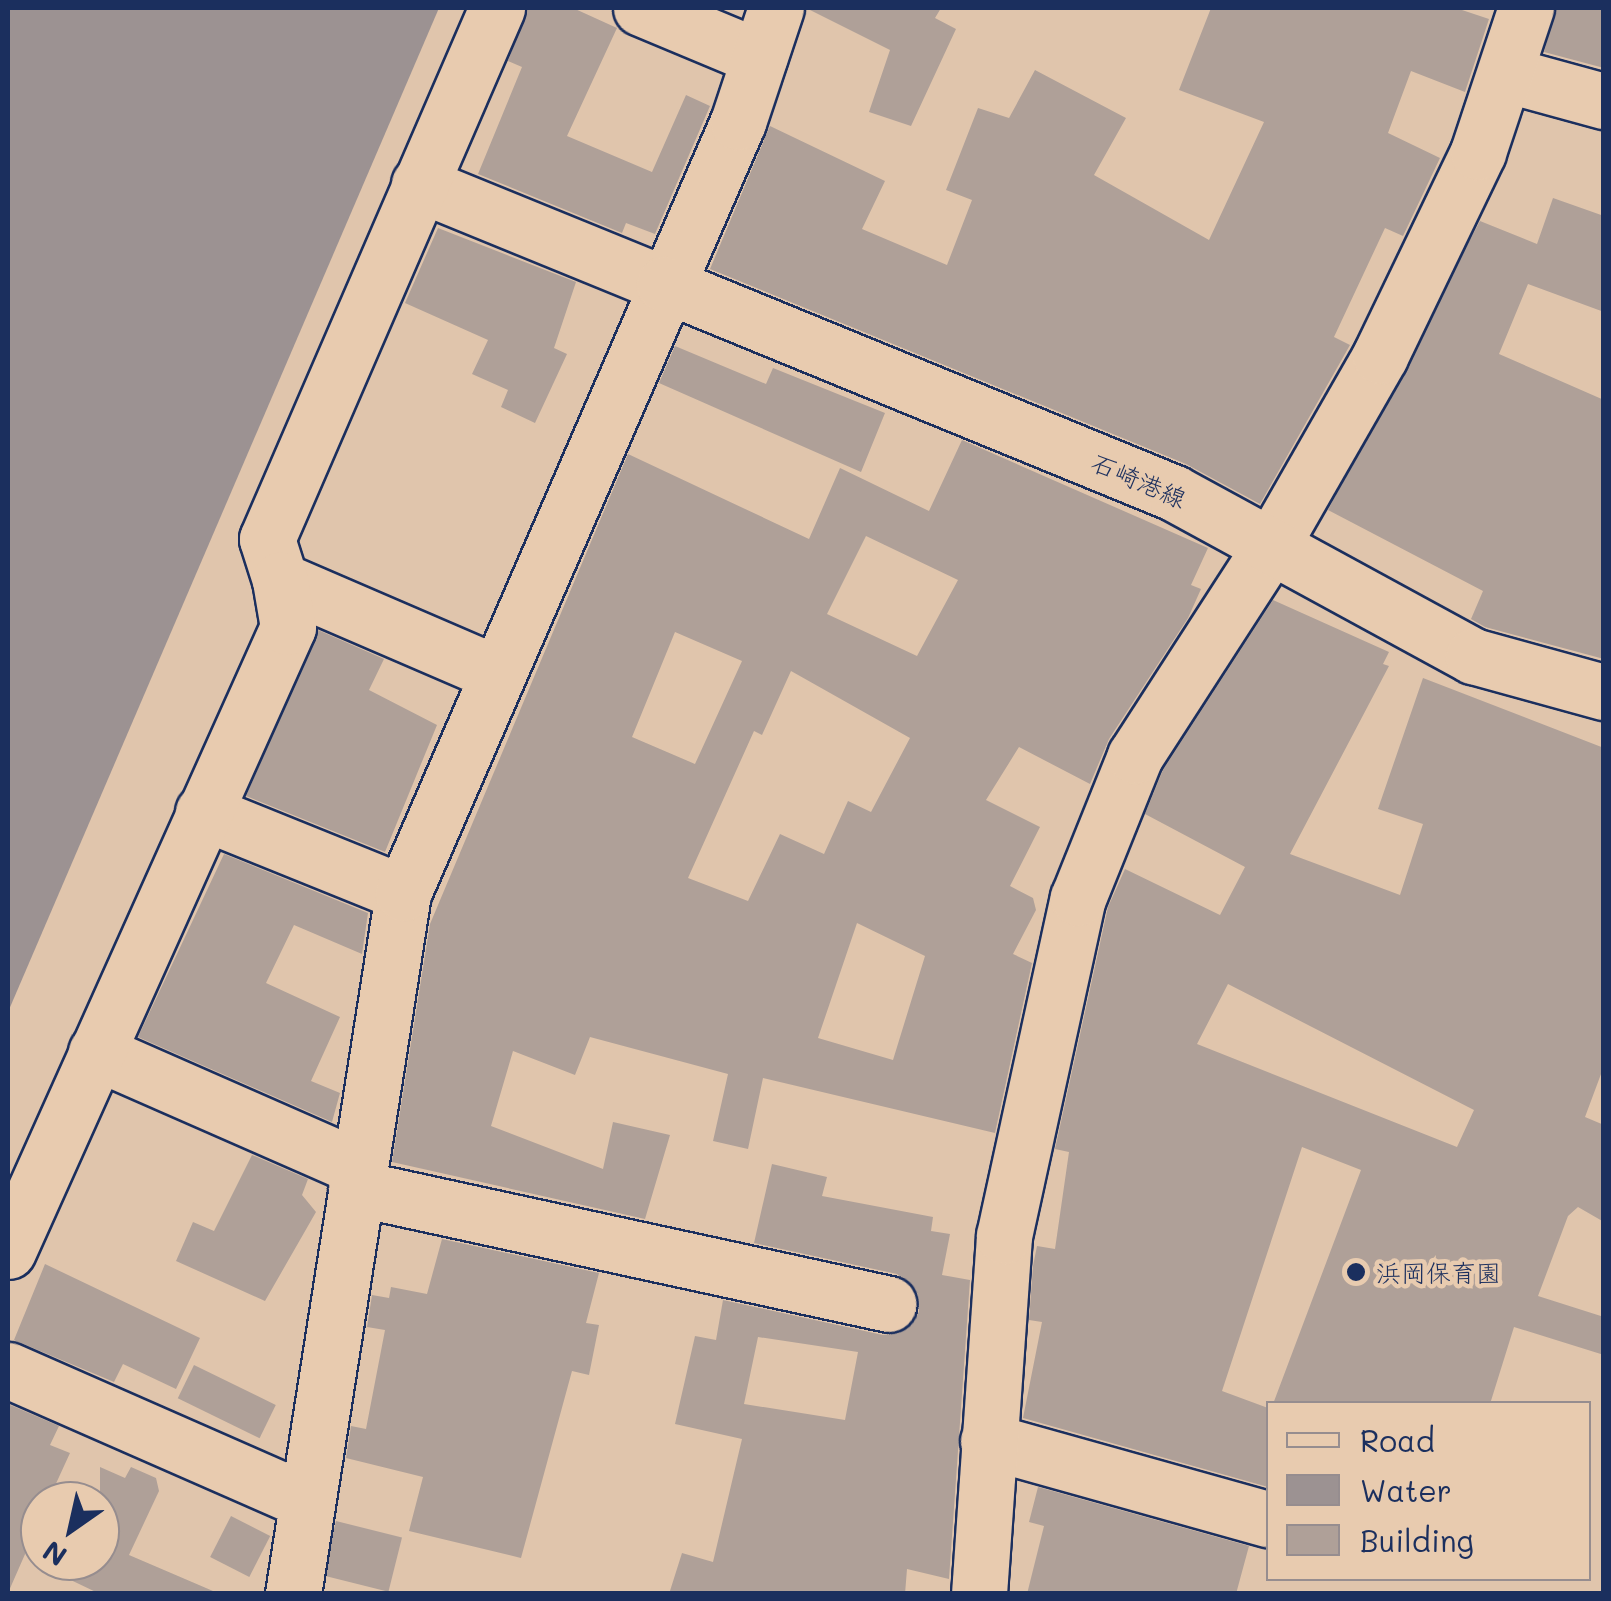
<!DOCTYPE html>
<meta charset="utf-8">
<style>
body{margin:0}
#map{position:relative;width:1611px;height:1601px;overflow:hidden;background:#e0c5ac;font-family:Mali,"Klee One",sans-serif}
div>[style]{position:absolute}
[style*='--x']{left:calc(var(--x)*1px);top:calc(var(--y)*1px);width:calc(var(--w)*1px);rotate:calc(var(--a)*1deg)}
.water>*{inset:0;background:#9c9292}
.building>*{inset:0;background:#afa098;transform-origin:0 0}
.roads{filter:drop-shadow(2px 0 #1b2f5e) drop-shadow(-2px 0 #1b2f5e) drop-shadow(0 2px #1b2f5e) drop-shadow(0 -2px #1b2f5e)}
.minor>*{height:55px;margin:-27.5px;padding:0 27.5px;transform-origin:27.5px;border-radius:27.5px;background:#e8cbaf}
.major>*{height:55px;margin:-27.5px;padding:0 27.5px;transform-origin:27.5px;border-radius:27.5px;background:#e8cbaf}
.dots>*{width:28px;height:28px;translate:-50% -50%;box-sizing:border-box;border:5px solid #e8cbaf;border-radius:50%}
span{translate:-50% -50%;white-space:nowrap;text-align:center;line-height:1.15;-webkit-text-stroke:9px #e8cbaf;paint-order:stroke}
.street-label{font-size:25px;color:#1b2f5e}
.poi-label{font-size:25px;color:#1b2f5e}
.left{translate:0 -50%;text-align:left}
.frame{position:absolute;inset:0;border:10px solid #1b2f5e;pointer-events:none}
.legend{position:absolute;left:1266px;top:1401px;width:325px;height:180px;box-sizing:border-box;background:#e8cbaf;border:2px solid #968d8f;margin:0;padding:12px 18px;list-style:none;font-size:30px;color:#1b2f5e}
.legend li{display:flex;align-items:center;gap:20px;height:50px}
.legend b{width:50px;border:2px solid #968d8f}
.north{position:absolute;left:20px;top:1481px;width:100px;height:100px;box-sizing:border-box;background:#e8cbaf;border:2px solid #968d8f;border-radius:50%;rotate:214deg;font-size:28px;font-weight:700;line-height:40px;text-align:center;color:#1b2f5e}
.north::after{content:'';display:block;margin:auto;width:35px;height:45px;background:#1b2f5e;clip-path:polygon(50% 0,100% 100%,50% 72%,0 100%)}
</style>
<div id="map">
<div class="water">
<i style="clip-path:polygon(8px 8px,439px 8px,8px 1012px)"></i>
</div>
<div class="building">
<i style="clip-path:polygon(528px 8px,573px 8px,617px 28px,567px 136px,652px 172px,686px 95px,710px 106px,655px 234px,626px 223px,622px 233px,478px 174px,522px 67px,508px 61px)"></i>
<i style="clip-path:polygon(806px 8px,941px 8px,935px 18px,956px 29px,911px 126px,869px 112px,890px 50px)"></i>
<i style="clip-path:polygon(1211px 8px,1456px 8px,1489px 19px,1465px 92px,1411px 71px,1388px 133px,1440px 158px,1403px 236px,1385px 228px,1334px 337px,1350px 345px,1260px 504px,1186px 464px,710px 269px,770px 126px,885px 181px,862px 229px,947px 265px,972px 200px,946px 190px,978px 108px,1009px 118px,1035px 70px,1126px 118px,1094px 175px,1209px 240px,1264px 122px,1179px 90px)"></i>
<i style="clip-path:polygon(1556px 8px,1604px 8px,1604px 68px,1544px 52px)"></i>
<i style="clip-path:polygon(1553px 198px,1604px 216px,1604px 312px,1528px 284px,1499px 354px,1604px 400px,1604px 659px,1485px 627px,1471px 619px,1483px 591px,1328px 510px,1480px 221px,1537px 244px)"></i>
<i style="clip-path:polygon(438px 228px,576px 282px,554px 348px,567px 354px,535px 423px,501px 407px,508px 390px,472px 374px,488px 340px,405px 303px)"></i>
<i style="clip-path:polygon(675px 346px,766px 384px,773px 368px,885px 413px,861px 472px,659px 383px)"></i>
<i style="clip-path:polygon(evenodd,962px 440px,1208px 548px,1191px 585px,1201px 589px,1188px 618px,1109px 739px,1090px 784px,1019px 747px,986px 800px,1040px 827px,1010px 886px,1033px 898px,1036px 910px,1013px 954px,1032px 963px,995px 1133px,763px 1078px,748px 1149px,713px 1141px,728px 1074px,590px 1037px,575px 1075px,513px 1051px,491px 1126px,603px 1169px,613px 1122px,670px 1135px,645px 1219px,392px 1162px,430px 924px,628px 454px,809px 539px,840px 468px,929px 511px,962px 440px,866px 536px,958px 580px,917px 656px,827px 614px,866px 536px,962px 440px,675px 632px,742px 661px,695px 764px,632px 737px,675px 632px,962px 440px,791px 671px,910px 738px,871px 812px,848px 801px,824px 854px,780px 834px,748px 901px,688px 878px,754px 731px,762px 735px,791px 671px,962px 440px,857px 923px,925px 956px,893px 1060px,818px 1038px,857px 923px)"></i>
<i style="clip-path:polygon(evenodd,1273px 600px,1389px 652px,1383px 664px,1389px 666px,1290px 854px,1400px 895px,1423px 824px,1378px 809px,1423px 678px,1604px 748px,1604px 1066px,1585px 1117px,1604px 1125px,1604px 1222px,1578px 1207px,1568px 1216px,1538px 1296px,1604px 1317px,1604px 1355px,1514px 1327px,1490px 1404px,1273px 1404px,1361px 1170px,1302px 1147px,1222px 1391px,1268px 1408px,1268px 1487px,1023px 1418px,1042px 1322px,1029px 1320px,1033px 1266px,1037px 1246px,1055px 1249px,1069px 1152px,1055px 1149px,1108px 907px,1125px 869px,1220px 915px,1245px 867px,1145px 814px,1163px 770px,1273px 600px,1228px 984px,1474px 1110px,1457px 1147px,1197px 1044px,1228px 984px)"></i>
<i style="clip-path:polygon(318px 630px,384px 659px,369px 690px,437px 725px,385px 852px,246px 796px)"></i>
<i style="clip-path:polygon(224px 854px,368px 913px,362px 954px,294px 925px,266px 983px,340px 1017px,311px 1081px,340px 1093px,332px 1122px,138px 1037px)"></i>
<i style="clip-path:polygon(252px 1155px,308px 1179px,302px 1195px,316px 1212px,265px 1301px,176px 1261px,193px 1222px,214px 1231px)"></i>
<i style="clip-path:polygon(evenodd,772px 1164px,827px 1177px,822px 1196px,933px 1217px,931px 1231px,950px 1234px,942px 1275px,970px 1280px,949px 1579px,907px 1569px,905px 1594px,669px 1594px,682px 1553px,713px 1562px,742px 1439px,675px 1424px,695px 1336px,716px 1340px,723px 1300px,883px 1335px,899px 1333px,919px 1312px,918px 1294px,897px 1274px,754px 1243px,772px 1164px,758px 1337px,858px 1352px,845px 1420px,744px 1404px,758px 1337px)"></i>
<i style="clip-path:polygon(442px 1239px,599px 1273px,586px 1323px,599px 1325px,589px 1375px,572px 1371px,521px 1558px,409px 1531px,423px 1477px,346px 1458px,351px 1426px,366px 1429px,385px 1330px,367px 1327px,372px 1295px,389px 1298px,391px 1287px,427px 1294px)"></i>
<i style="clip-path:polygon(45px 1264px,200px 1338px,176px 1389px,123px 1364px,114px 1382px,14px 1340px)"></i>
<i style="left:194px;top:1365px;width:91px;height:37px;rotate:26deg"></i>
<i style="clip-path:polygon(8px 1404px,59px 1426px,50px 1445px,70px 1453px,48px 1501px,40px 1501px,40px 1520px,8px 1593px)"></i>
<i style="clip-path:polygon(100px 1467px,125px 1478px,131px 1467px,156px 1478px,159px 1491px,129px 1555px,220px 1594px,100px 1594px,31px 1561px,100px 1561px)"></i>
<i style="clip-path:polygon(1038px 1487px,1249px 1546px,1236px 1594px,1027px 1594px,1044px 1526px,1029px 1522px)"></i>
<i style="left:231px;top:1516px;width:44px;height:46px;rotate:27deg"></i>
<i style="left:336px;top:1521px;width:68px;height:56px;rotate:14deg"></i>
</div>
<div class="roads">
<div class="minor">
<i style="--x:641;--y:8;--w:128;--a:22.6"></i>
<i style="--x:1505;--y:74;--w:103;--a:15.3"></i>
<i style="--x:419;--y:184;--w:265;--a:22.2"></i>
<i style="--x:496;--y:673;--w:235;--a:-156.7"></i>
<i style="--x:280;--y:580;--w:43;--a:-107.6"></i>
<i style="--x:267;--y:539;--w:579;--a:-66.58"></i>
<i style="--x:203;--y:812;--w:216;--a:22"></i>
<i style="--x:96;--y:1052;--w:288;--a:23.7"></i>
<i style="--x:356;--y:1188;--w:545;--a:12.28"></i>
<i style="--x:8;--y:1251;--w:684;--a:-65.83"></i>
<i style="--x:288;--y:627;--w:48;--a:-99.7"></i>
<i style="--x:8;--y:1370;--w:326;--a:23.7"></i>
<i style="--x:988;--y:1441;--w:291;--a:15.6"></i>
<i style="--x:293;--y:1594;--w:710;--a:-81.08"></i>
<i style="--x:403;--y:893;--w:841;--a:-66.52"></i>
<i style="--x:738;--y:122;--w:120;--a:-71.6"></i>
<i style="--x:979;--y:1594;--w:359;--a:-86"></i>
<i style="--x:1004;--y:1236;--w:346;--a:-77.7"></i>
<i style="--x:1078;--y:898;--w:153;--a:-68.1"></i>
<i style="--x:1135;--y:756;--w:254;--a:-57.1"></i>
<i style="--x:1273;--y:543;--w:215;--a:-60.2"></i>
<i style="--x:1380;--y:356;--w:226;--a:-64.3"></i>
<i style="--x:1478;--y:152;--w:152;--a:-71.6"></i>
</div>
<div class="major">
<i style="--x:664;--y:284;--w:551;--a:22.28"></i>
<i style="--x:1174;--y:493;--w:341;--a:28.6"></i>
<i style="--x:1473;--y:656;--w:136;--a:15.4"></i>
</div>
</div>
<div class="dots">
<i style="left:1356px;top:1272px;background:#1b2f5e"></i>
</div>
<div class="street-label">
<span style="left:1139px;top:480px;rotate:23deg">石崎港線</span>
</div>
<div class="poi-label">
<span class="left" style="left:1376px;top:1272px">浜岡保育園</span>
</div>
<div class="frame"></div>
<ul class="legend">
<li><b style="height:12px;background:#e8cbaf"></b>Road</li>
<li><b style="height:28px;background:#9c9292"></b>Water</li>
<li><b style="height:28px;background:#afa098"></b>Building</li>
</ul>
<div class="north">N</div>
</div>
